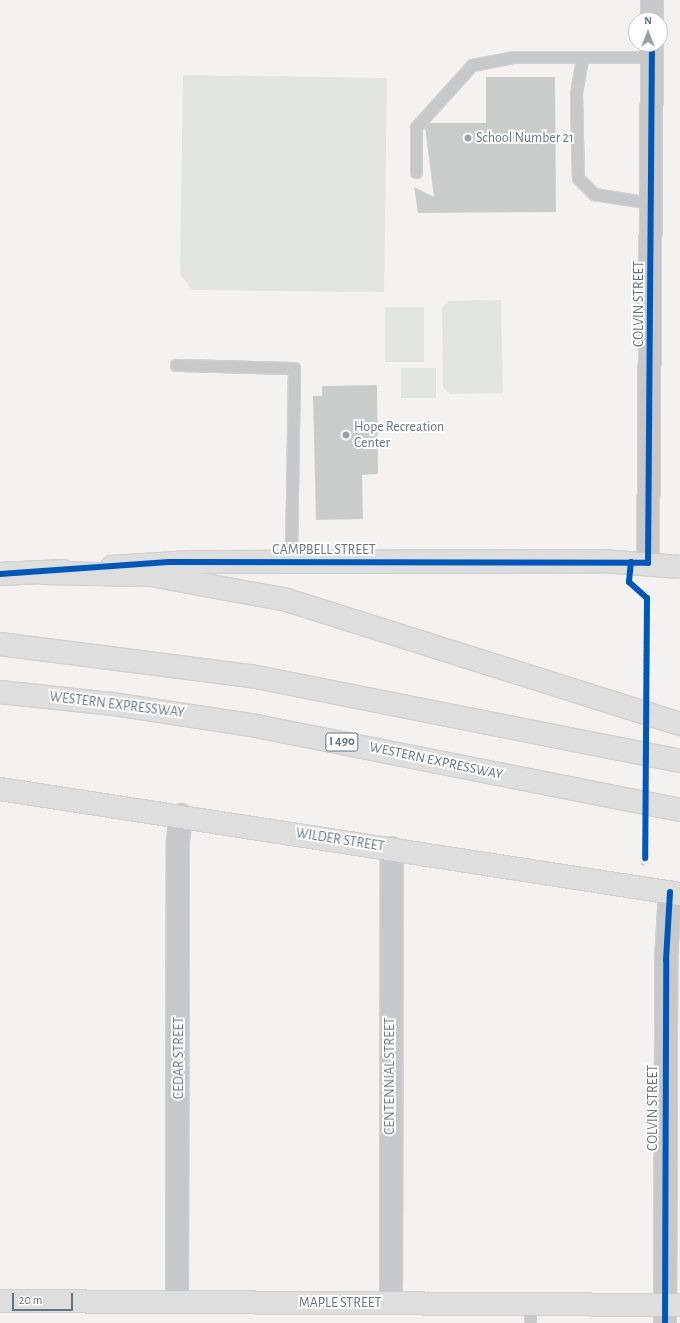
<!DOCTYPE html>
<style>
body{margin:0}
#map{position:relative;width:680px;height:1323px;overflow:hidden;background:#f3f2f1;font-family:"Alegreya Sans",sans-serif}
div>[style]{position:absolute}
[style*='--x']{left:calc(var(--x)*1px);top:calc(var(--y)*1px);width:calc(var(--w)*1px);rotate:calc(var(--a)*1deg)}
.green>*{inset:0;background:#e2e5df;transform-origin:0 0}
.building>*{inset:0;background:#cacbcb}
.path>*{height:2.5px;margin-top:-1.25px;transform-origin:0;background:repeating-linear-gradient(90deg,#c5c6c6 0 2px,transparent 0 4px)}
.roads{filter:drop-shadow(1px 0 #d0d0d0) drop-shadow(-1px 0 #d0d0d0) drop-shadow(0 1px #d0d0d0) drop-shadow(0 -1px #d0d0d0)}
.lane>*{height:11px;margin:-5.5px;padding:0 5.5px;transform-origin:5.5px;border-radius:5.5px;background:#c7c8c9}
.street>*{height:22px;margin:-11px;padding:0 11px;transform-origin:11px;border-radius:11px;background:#c7c8c9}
.secondary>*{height:22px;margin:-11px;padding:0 11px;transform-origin:11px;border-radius:11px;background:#dddedd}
.highway>*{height:22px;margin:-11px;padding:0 11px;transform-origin:11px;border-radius:11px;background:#dddedd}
.path-bridge>*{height:2.5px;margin-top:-1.25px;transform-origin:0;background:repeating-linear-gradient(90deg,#c5c6c6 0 2px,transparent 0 4px)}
.cycleway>*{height:6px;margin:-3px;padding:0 3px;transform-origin:3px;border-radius:3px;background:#0057b8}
.dots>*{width:11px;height:11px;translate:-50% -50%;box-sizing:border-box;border:2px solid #fff;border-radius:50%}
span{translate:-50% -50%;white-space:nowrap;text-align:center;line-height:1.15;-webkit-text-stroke:4px #fff;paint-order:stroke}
.shield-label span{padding:1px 3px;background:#fff;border:1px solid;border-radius:3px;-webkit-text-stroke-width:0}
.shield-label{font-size:13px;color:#65747e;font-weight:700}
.poi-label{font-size:14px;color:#65747e}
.left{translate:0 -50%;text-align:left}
.street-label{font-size:14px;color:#65747e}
.north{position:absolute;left:628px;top:12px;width:40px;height:40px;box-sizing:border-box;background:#fff;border:1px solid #c1c7cb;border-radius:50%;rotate:0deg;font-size:11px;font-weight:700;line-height:16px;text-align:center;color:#65747e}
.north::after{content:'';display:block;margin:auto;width:14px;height:18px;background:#97a0a6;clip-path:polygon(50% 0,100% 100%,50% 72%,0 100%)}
.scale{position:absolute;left:12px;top:1293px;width:61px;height:18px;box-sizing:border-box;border:2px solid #65747e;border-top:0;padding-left:5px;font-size:12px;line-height:14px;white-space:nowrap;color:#65747e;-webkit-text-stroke:3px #fff;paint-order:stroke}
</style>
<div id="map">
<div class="green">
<i style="clip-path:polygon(183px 75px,387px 78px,384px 292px,192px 290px,180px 274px)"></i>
<i style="clip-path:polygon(501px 300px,503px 393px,450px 394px,443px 387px,442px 308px,449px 301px)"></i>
<i style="left:385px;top:307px;width:39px;height:55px"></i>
<i style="left:401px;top:368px;width:35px;height:30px"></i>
</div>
<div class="building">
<i style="clip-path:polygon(486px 77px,555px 77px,556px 212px,418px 213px,414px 187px,434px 197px,425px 127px,429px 123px,486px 123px)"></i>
<i style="clip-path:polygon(377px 385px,378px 474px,362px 475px,363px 519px,316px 520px,313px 396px,322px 396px,322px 386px)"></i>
</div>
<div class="path">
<i style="--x:632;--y:585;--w:20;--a:41"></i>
<i style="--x:647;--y:598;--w:63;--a:91.8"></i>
<i style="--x:642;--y:865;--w:8;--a:-67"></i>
</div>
<div class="roads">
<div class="lane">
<i style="--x:582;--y:59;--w:35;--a:100"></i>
<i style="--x:576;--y:93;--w:85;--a:88.7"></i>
<i style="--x:578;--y:178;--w:23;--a:45"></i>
<i style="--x:594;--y:194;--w:58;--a:9"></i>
<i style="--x:416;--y:172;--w:45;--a:-90"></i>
<i style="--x:416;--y:127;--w:84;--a:-47.9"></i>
<i style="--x:472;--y:65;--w:43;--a:-10.8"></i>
<i style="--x:514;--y:57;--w:138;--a:0"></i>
<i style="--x:176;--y:365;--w:118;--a:1.5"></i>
<i style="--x:294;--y:368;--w:194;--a:90.9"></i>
<i style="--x:530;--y:1323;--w:19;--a:-90"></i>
</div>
<div class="street">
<i style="--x:652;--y:20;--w:20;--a:-90"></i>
<i style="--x:648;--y:563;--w:519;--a:-89.56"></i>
<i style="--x:177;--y:1301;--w:460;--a:-89.9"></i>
<i style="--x:178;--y:841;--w:26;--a:-83"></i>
<i style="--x:391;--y:1303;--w:455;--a:-89.9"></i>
<i style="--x:665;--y:1323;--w:363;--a:-89.8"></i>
<i style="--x:666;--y:960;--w:68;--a:-86.6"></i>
</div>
<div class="secondary">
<i style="--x:112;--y:567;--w:80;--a:-3.6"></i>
<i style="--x:192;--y:562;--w:410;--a:-0.1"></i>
<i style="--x:602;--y:561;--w:78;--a:4.4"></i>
<i style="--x:0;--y:574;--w:63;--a:-2.7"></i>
<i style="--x:0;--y:789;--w:688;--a:8.78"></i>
<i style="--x:0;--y:1301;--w:680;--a:0.34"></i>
</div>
<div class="highway">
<i style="--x:44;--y:573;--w:107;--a:1.1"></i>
<i style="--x:151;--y:575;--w:138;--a:10.4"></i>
<i style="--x:287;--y:600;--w:412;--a:17.5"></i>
<i style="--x:0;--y:644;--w:253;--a:7.3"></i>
<i style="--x:251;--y:676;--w:437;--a:11.2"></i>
<i style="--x:0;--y:692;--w:114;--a:6.1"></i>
<i style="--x:113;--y:704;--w:145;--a:8.7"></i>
<i style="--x:256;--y:726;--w:432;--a:11.2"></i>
</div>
</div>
<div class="path-bridge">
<i style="--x:645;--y:661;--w:197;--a:90"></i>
</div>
<div class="cycleway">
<i style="--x:631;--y:562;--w:20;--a:96"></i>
<i style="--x:629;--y:582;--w:24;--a:42"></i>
<i style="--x:647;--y:598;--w:260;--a:90.4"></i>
<i style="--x:0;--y:574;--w:169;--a:-4.1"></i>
<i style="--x:169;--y:562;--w:479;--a:0.1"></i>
<i style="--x:648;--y:563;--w:519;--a:-89.56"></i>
<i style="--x:665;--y:1323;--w:363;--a:-89.8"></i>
<i style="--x:666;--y:960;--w:68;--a:-86.6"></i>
</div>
<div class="dots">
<i style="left:468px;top:138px;background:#97a0a6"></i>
<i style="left:346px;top:435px;background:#97a0a6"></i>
</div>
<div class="shield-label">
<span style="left:342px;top:742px">I 490</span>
</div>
<div class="poi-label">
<span class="left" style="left:476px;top:138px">School Number 21</span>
<span class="left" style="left:354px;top:435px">Hope Recreation<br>Center</span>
</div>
<div class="street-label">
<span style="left:639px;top:304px;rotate:-90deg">COLVIN STREET</span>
<span style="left:324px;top:550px">CAMPBELL STREET</span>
<span style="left:117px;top:705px;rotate:7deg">WESTERN EXPRESSWAY</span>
<span style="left:436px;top:761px;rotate:12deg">WESTERN EXPRESSWAY</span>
<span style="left:340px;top:840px;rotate:9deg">WILDER STREET</span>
<span style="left:179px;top:1058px;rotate:-90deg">CEDAR STREET</span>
<span style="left:390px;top:1076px;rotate:-90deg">CENTENNIAL STREET</span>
<span style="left:653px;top:1108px;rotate:-90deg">COLVIN STREET</span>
<span style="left:340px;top:1303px">MAPLE STREET</span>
</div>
<div class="north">N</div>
<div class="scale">20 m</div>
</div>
